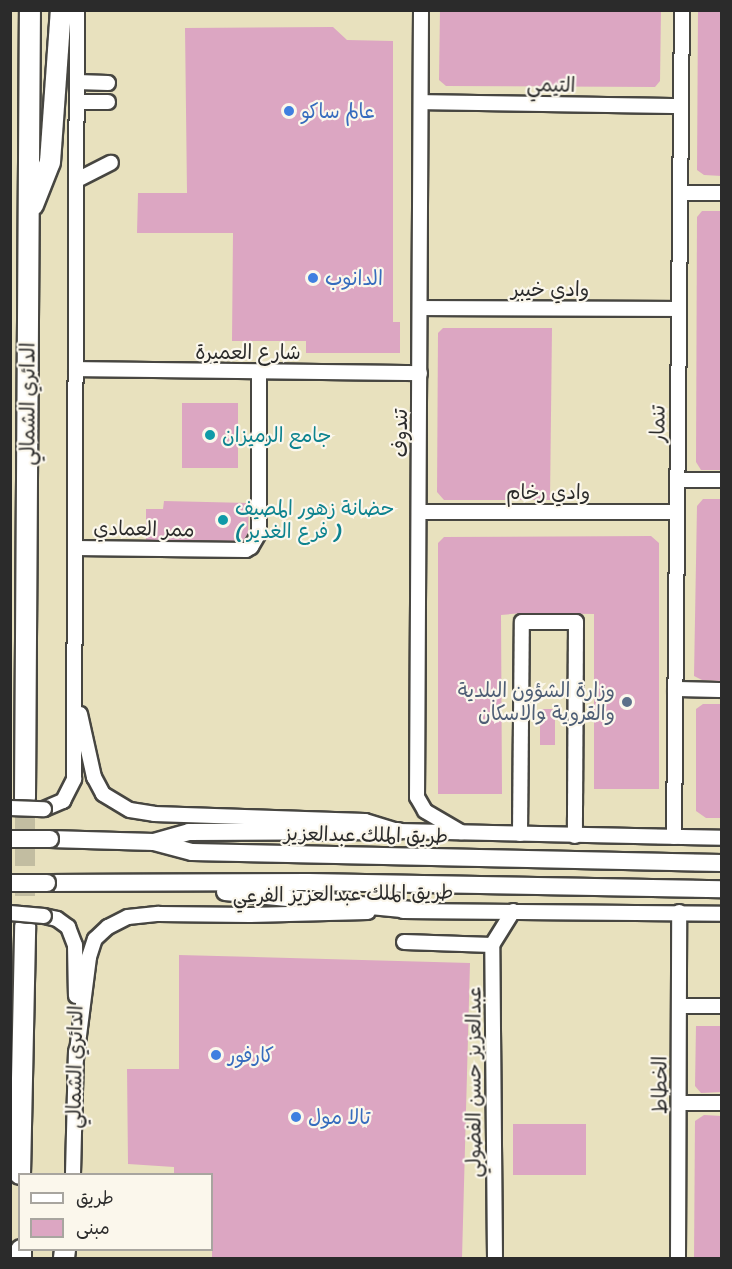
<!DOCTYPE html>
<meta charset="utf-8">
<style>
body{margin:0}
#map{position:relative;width:732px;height:1269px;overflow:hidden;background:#e8e1be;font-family:Sriracha,"Playpen Sans Arabic",sans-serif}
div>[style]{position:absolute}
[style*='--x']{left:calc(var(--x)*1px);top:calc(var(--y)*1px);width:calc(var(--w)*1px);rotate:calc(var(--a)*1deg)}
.building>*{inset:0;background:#dca6c2;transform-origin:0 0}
.highway-tunnel>*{height:20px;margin-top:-10px;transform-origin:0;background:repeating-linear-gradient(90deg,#c2bda1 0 20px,transparent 0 30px)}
.roads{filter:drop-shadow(2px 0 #474641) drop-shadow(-2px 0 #474641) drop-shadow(0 2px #474641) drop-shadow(0 -2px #474641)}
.minor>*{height:14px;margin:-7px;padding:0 7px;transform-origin:7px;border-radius:7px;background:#fff}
.major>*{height:16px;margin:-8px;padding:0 8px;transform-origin:8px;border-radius:8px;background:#fff}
.highway>*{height:20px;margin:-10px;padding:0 10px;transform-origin:10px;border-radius:10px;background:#fff}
.bridges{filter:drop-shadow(2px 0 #474641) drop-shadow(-2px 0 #474641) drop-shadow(0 2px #474641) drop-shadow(0 -2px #474641)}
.minor-bridge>*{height:14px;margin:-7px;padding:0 7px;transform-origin:7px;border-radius:7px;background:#fff}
.major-bridge>*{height:16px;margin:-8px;padding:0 8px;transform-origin:8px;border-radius:8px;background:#fff}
.dots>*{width:16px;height:16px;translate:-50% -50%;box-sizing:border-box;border:3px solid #fbf7ec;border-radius:50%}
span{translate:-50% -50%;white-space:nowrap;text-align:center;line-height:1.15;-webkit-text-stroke:4.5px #fbf7ec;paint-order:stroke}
.street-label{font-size:20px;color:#2b2b2b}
.shop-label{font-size:20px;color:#366cbe}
.left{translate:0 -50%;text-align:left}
.culture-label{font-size:20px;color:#0d838f}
.service-label{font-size:20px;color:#4e5e75}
.right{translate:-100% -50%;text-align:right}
.frame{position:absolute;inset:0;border:12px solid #2b2b2b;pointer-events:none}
.legend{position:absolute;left:18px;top:1173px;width:195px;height:78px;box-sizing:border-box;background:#fbf7ec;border:2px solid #a8a59f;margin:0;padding:8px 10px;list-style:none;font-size:18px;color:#2b2b2b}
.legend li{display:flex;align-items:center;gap:12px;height:30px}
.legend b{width:30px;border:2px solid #a8a59f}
</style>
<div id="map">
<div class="building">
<i style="clip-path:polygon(440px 10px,661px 10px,660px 81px,655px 87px,446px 86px,439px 80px)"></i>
<i style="clip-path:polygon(698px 10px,722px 10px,722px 176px,704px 175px,697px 170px)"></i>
<i style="clip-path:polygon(333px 27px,347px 40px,393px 41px,393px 322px,400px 322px,400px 353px,306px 353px,306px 341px,232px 341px,233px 233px,137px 233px,138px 193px,187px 193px,185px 28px)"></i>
<i style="clip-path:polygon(702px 211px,722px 211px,722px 470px,701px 470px,696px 462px,697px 217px)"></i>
<i style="clip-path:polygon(443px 328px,552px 328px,550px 500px,444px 500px,437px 492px,438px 333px)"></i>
<i style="left:182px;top:403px;width:56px;height:65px"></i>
<i style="clip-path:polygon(703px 499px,722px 499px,722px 681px,702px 680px,694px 676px,697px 506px)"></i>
<i style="clip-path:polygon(164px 501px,249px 503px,248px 533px,243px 541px,146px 540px,146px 509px,163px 509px)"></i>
<i style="clip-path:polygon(651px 536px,659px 543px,659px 789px,594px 789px,594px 614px,522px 613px,501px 615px,502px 794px,438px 794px,438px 543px,444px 537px)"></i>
<i style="clip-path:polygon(703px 704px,722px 704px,722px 818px,706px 818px,696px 811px,696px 709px)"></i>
<i style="left:540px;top:709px;width:15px;height:36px"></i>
<i style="clip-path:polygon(179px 955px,470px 963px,462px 1258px,212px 1258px,212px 1174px,174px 1174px,174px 1167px,128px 1164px,127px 1069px,179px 1069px)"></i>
<i style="clip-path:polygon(696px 1026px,722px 1026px,722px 1092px,701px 1093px,695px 1086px)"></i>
<i style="clip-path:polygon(704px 1115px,722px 1116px,722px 1258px,694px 1258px,695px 1121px)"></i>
<i style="left:586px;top:1124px;width:51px;height:73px;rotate:90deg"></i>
</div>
<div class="highway-tunnel">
<i style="--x:25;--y:926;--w:128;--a:-90"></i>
</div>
<div class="roads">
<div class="minor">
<i style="--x:421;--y:10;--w:787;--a:90.29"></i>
<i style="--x:417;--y:797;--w:16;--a:60"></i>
<i style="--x:425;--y:811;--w:42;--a:30.3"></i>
<i style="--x:77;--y:82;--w:31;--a:2"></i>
<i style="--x:77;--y:102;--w:31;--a:0"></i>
<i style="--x:421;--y:102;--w:260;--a:0.9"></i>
<i style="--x:77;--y:180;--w:38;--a:-27"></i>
<i style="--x:680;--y:193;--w:42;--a:0"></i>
<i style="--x:420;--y:308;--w:259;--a:0.2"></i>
<i style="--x:76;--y:369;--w:344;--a:0.7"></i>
<i style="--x:677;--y:480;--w:45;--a:0"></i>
<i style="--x:419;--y:512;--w:258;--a:0"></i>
<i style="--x:75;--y:548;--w:171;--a:0.7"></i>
<i style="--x:246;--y:550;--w:6;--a:-31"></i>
<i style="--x:251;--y:547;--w:16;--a:-60"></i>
<i style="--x:259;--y:533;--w:161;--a:-90"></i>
<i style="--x:675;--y:689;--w:47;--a:1.2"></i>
<i style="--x:80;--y:714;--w:65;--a:77.5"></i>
<i style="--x:94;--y:777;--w:19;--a:62"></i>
<i style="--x:103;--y:794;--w:31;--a:31"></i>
<i style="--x:130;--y:810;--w:24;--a:9"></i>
<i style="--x:154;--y:814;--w:211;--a:1.9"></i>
<i style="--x:365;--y:821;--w:34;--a:17"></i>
<i style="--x:398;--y:831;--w:324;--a:1.2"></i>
<i style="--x:44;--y:809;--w:21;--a:-23"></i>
<i style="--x:63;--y:801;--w:25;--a:-63"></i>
<i style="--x:74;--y:779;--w:769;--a:-89.78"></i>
<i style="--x:520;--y:834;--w:212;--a:-89.5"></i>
<i style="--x:522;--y:622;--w:54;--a:0"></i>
<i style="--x:576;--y:622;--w:214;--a:90.3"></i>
<i style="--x:674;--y:837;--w:827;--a:-89.45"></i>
<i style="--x:403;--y:911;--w:319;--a:0.5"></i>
<i style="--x:44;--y:916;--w:13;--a:13"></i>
<i style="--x:57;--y:919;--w:14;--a:36"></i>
<i style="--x:68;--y:927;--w:19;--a:69"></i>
<i style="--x:75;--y:945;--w:51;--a:88.9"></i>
<i style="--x:404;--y:942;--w:88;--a:2"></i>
<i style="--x:680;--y:1006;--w:42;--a:0"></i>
<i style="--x:76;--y:1059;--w:103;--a:-82.7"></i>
<i style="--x:89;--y:957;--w:19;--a:-72"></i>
<i style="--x:95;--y:939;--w:18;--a:-43"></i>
<i style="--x:108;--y:927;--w:22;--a:-27"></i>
<i style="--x:128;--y:917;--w:31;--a:-6"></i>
<i style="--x:159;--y:914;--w:91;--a:0.6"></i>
<i style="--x:250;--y:915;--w:118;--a:-1.5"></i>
<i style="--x:679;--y:1103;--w:43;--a:0"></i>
<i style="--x:73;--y:1174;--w:123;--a:-88.6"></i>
<i style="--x:495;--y:1258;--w:313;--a:-90.5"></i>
<i style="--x:492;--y:945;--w:40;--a:-58"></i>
<i style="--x:678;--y:1258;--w:346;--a:-89.8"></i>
</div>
<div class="major">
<i style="--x:50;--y:839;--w:104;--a:1.7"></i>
<i style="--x:154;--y:842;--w:39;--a:15"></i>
<i style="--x:192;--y:852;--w:530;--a:1.19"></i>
<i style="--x:154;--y:842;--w:36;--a:-16"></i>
<i style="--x:189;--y:832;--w:209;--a:-0.3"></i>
<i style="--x:47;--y:883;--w:261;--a:-0.2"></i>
<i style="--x:308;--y:882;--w:414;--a:1"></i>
<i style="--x:225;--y:892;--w:188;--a:5.5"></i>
</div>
<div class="highway">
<i style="--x:33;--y:205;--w:46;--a:-68.4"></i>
<i style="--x:50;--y:162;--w:152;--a:-85.9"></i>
<i style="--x:25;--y:798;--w:788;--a:-89.64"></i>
<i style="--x:20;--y:1174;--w:248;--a:-88.8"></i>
<i style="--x:21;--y:1250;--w:8;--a:90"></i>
<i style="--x:64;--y:1258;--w:8;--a:-83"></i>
</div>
</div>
<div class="bridges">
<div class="minor-bridge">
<i style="--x:10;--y:808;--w:34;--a:2"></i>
<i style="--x:10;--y:913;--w:34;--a:5"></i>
</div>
<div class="major-bridge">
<i style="--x:10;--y:839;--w:40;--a:0"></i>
<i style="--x:10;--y:883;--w:37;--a:0"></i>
</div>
</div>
<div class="dots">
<i style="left:289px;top:111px;background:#3f7fe0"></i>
<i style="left:313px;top:278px;background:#3f7fe0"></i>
<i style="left:210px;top:435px;background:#0f9aa8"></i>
<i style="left:223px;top:520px;background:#0f9aa8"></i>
<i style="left:627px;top:702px;background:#5c6f8a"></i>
<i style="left:216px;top:1055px;background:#3f7fe0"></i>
<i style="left:296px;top:1117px;background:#3f7fe0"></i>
</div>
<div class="street-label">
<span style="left:551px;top:85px;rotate:1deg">التيمي</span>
<span style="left:550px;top:289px">وادي خيبر</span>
<span style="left:248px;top:352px">شارع العميرة</span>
<span style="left:28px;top:404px;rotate:-90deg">الدائري الشمالي</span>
<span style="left:658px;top:424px;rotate:-90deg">تنمار</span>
<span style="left:400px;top:433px;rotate:-90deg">تندوف</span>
<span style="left:548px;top:492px">وادي رخام</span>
<span style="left:144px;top:529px;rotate:1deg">ممر العمادي</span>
<span style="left:366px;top:835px;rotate:1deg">طريق الملك عبدالعزيز</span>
<span style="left:343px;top:894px;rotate:-1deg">طريق الملك عبدالعزيز الفرعي</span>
<span style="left:75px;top:1067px;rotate:-89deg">الدائري الشمالي</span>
<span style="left:474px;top:1082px;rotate:-90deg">عبدالعزيز حسن الفضولي</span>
<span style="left:660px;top:1085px;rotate:-90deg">الخطاط</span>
</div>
<div class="shop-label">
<span class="left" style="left:301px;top:111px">عالم ساكو</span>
<span class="left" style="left:325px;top:278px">الدانوب</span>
<span class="left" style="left:228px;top:1055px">كارفور</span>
<span class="left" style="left:308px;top:1117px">تالا مول</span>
</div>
<div class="culture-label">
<span class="left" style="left:222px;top:435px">جامع الرميزان</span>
<span class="left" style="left:235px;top:520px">حضانة زهور المصيف<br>( فرع الغدير )</span>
</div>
<div class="service-label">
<span class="right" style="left:615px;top:702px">وزارة الشؤون البلدية<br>والقروية والاسكان</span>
</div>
<div class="frame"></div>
<ul class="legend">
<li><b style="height:8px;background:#fff"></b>طريق</li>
<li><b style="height:16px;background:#dca6c2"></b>مبنى</li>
</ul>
</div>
